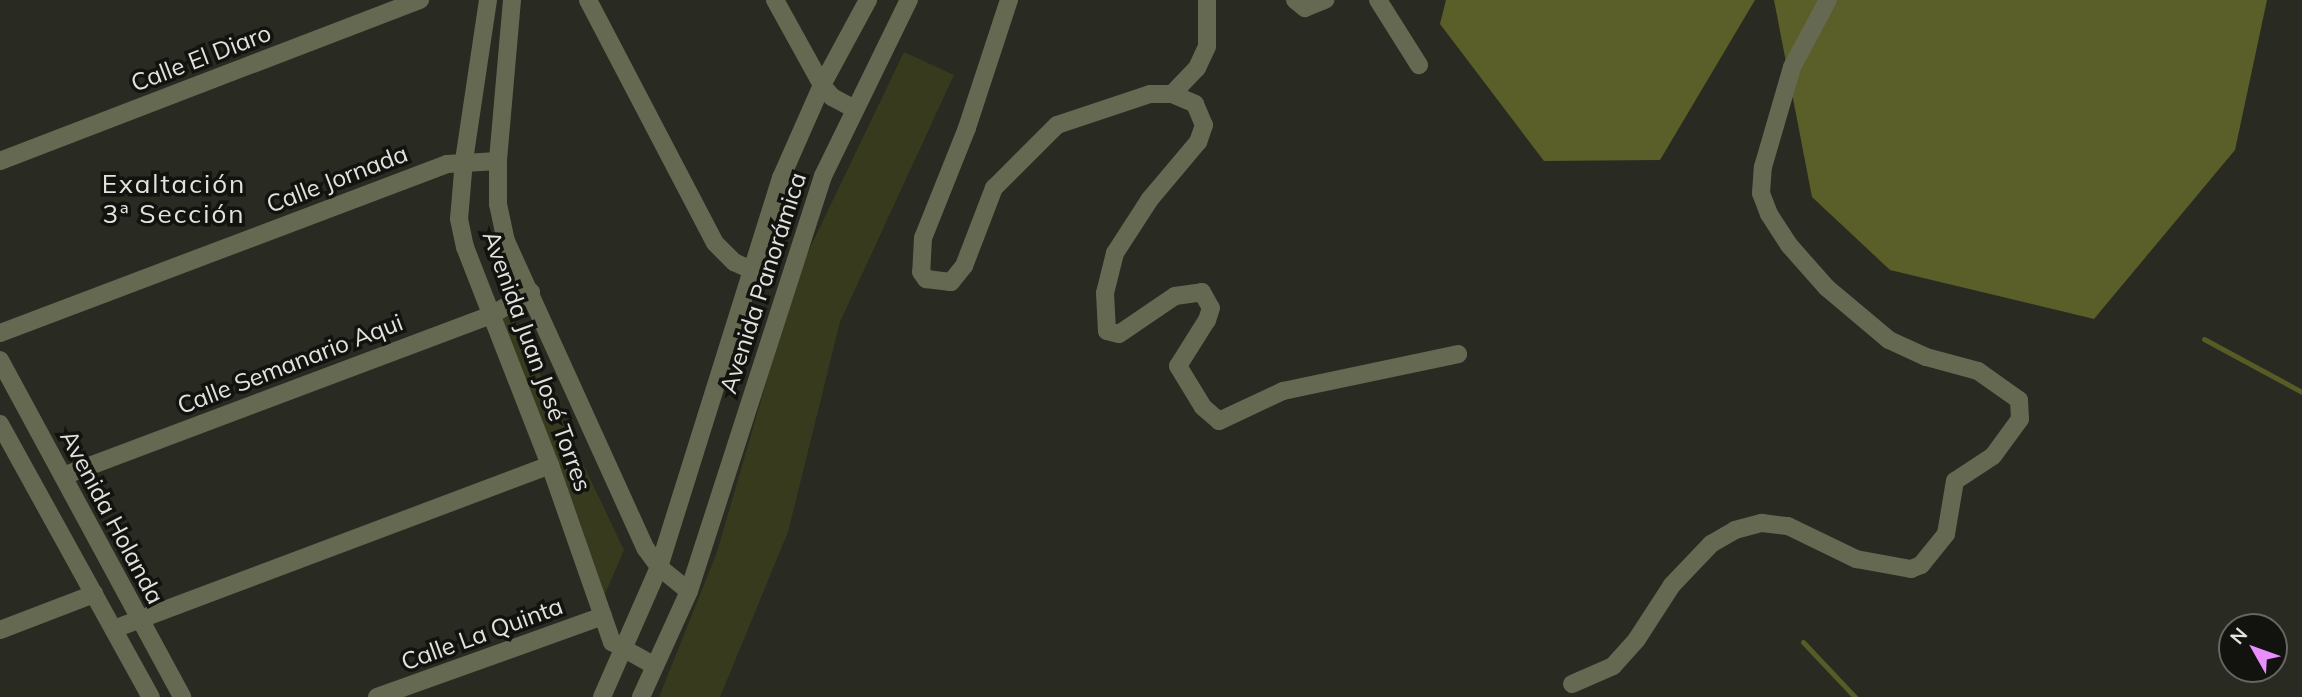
<!DOCTYPE html>
<meta charset="utf-8">
<style>
body{margin:0}
#map{position:relative;width:2302px;height:697px;overflow:hidden;background:#292a22;font-family:Mulish,sans-serif}
div>[style]{position:absolute}
[style*='--x']{left:calc(var(--x)*1px);top:calc(var(--y)*1px);width:calc(var(--w)*1px);rotate:calc(var(--a)*1deg)}
.green>*{inset:0;background:#383a1d}
.forest>*{inset:0;background:#5a5e28}
.stream>*{height:5px;margin:-2.5px;padding:0 2.5px;transform-origin:2.5px;border-radius:2.5px;background:#575b25}
.minor>*{height:18px;margin:-9px;padding:0 9px;transform-origin:9px;border-radius:9px;background:#666952}
span{translate:-50% -50%;white-space:nowrap;text-align:center;line-height:1.15;-webkit-text-stroke:7px #12120f;paint-order:stroke}
.street-label{font-size:24px;color:#e2e3de}
.neighbourhood-label{font-size:26px;color:#e2e3de;letter-spacing:2px}
.north{position:absolute;left:2218px;top:613px;width:70px;height:70px;box-sizing:border-box;background:#12120f;border:2px solid #656662;border-radius:50%;rotate:310deg;font-size:19px;font-weight:700;line-height:28px;text-align:center;color:#e2e3de}
.north::after{content:'';display:block;margin:auto;width:24px;height:32px;background:#ea8dfd;clip-path:polygon(50% 0,100% 100%,50% 72%,0 100%)}
</style>
<div id="map">
<div class="green">
<i style="clip-path:polygon(904px 52px,954px 75px,840px 322px,788px 532px,720px 697px,659px 697px,717px 552px,798px 273px)"></i>
<i style="clip-path:polygon(511px 313px,624px 550px,601px 603px,498px 321px)"></i>
</div>
<div class="forest">
<i style="clip-path:polygon(1446px 0,1755px 0,1660px 160px,1544px 161px,1440px 24px)"></i>
<i style="clip-path:polygon(1774px 0,2267px 0,2235px 150px,2094px 319px,1890px 270px,1812px 197px)"></i>
</div>
<div class="stream">
<i style="--x:2204;--y:339;--w:111;--a:28.4"></i>
<i style="--x:1803;--y:642;--w:76;--a:46.6"></i>
</div>
<div class="minor">
<i style="--x:488;--y:0;--w:162;--a:98.5"></i>
<i style="--x:464;--y:160;--w:59;--a:94.8"></i>
<i style="--x:459;--y:219;--w:29;--a:78"></i>
<i style="--x:465;--y:247;--w:234;--a:68.7"></i>
<i style="--x:550;--y:465;--w:188;--a:70.7"></i>
<i style="--x:612;--y:642;--w:49;--a:29.2"></i>
<i style="--x:512;--y:0;--w:162;--a:95"></i>
<i style="--x:498;--y:161;--w:43;--a:90"></i>
<i style="--x:498;--y:204;--w:38;--a:78"></i>
<i style="--x:506;--y:241;--w:338;--a:65.6"></i>
<i style="--x:646;--y:549;--w:22;--a:54"></i>
<i style="--x:659;--y:567;--w:38;--a:39"></i>
<i style="--x:588;--y:0;--w:274;--a:62.4"></i>
<i style="--x:715;--y:243;--w:27;--a:45"></i>
<i style="--x:734;--y:262;--w:17;--a:25"></i>
<i style="--x:775;--y:0;--w:97;--a:61.1"></i>
<i style="--x:822;--y:85;--w:16;--a:50"></i>
<i style="--x:832;--y:97;--w:24;--a:28"></i>
<i style="--x:1009;--y:0;--w:135;--a:108.2"></i>
<i style="--x:967;--y:128;--w:118;--a:111.8"></i>
<i style="--x:923;--y:238;--w:34;--a:93"></i>
<i style="--x:921;--y:272;--w:9;--a:54"></i>
<i style="--x:926;--y:279;--w:25;--a:7"></i>
<i style="--x:951;--y:282;--w:21;--a:-51"></i>
<i style="--x:964;--y:266;--w:84;--a:-69"></i>
<i style="--x:994;--y:188;--w:89;--a:-45"></i>
<i style="--x:1057;--y:125;--w:98;--a:-18.4"></i>
<i style="--x:1150;--y:94;--w:22;--a:0"></i>
<i style="--x:1172;--y:94;--w:25;--a:23"></i>
<i style="--x:1195;--y:104;--w:23;--a:67"></i>
<i style="--x:1204;--y:125;--w:18;--a:109"></i>
<i style="--x:1198;--y:142;--w:75;--a:130.1"></i>
<i style="--x:1150;--y:199;--w:64;--a:122.9"></i>
<i style="--x:1115;--y:253;--w:41;--a:104"></i>
<i style="--x:1105;--y:293;--w:38;--a:87"></i>
<i style="--x:1107;--y:331;--w:12;--a:14"></i>
<i style="--x:1119;--y:334;--w:68;--a:-34.2"></i>
<i style="--x:1175;--y:296;--w:27;--a:-8"></i>
<i style="--x:1202;--y:292;--w:18;--a:61"></i>
<i style="--x:1211;--y:308;--w:13;--a:108"></i>
<i style="--x:1207;--y:320;--w:54;--a:122.2"></i>
<i style="--x:1178;--y:366;--w:48;--a:58.6"></i>
<i style="--x:1203;--y:407;--w:21;--a:41"></i>
<i style="--x:1219;--y:421;--w:71;--a:-25.1"></i>
<i style="--x:1283;--y:391;--w:179;--a:-11.9"></i>
<i style="--x:1295;--y:0;--w:13;--a:39"></i>
<i style="--x:1305;--y:8;--w:22;--a:-22"></i>
<i style="--x:1378;--y:0;--w:77;--a:57.8"></i>
<i style="--x:1172;--y:94;--w:36;--a:-46"></i>
<i style="--x:1197;--y:68;--w:23;--a:-65"></i>
<i style="--x:1207;--y:47;--w:47;--a:-90"></i>
<i style="--x:0;--y:161;--w:450;--a:-21"></i>
<i style="--x:0;--y:333;--w:478;--a:-20.7"></i>
<i style="--x:447;--y:164;--w:51;--a:-3.4"></i>
<i style="--x:0;--y:360;--w:383;--a:61.6"></i>
<i style="--x:0;--y:424;--w:312;--a:61.1"></i>
<i style="--x:63;--y:476;--w:460;--a:-20.6"></i>
<i style="--x:493;--y:314;--w:44;--a:-30.1"></i>
<i style="--x:114;--y:629;--w:466;--a:-20.6"></i>
<i style="--x:0;--y:630;--w:101;--a:-21"></i>
<i style="--x:1572;--y:684;--w:45;--a:-23.7"></i>
<i style="--x:1613;--y:666;--w:36;--a:-48"></i>
<i style="--x:1637;--y:639;--w:64;--a:-57.1"></i>
<i style="--x:1672;--y:585;--w:57;--a:-46.4"></i>
<i style="--x:1711;--y:544;--w:28;--a:-30"></i>
<i style="--x:1735;--y:530;--w:28;--a:-15"></i>
<i style="--x:1762;--y:523;--w:26;--a:7"></i>
<i style="--x:1788;--y:526;--w:76;--a:25.9"></i>
<i style="--x:1856;--y:559;--w:56;--a:10.3"></i>
<i style="--x:1911;--y:569;--w:11;--a:-22"></i>
<i style="--x:1921;--y:565;--w:40;--a:-51"></i>
<i style="--x:1946;--y:534;--w:54;--a:-80.4"></i>
<i style="--x:1955;--y:481;--w:45;--a:-33.3"></i>
<i style="--x:1993;--y:456;--w:46;--a:-53.9"></i>
<i style="--x:2020;--y:419;--w:19;--a:-93"></i>
<i style="--x:2019;--y:400;--w:50;--a:-144.7"></i>
<i style="--x:1978;--y:371;--w:54;--a:-164.9"></i>
<i style="--x:1926;--y:357;--w:41;--a:-155.3"></i>
<i style="--x:1889;--y:340;--w:81;--a:-140"></i>
<i style="--x:1827;--y:288;--w:57;--a:-131.5"></i>
<i style="--x:1789;--y:245;--w:37;--a:-123"></i>
<i style="--x:1769;--y:214;--w:22;--a:-111"></i>
<i style="--x:1761;--y:193;--w:26;--a:-86"></i>
<i style="--x:1763;--y:167;--w:104;--a:-73.8"></i>
<i style="--x:1792;--y:67;--w:76;--a:-61.8"></i>
<i style="--x:377;--y:697;--w:240;--a:-19.7"></i>
<i style="--x:602;--y:697;--w:142;--a:-66.3"></i>
<i style="--x:659;--y:567;--w:408;--a:-72.6"></i>
<i style="--x:781;--y:178;--w:102;--a:-66.2"></i>
<i style="--x:822;--y:85;--w:97;--a:-61.6"></i>
<i style="--x:641;--y:697;--w:116;--a:-65.6"></i>
<i style="--x:689;--y:591;--w:436;--a:-72.1"></i>
<i style="--x:823;--y:176;--w:196;--a:-64"></i>
</div>
<div class="street-label">
<span style="left:201px;top:58px;rotate:-21deg">Calle El Diaro</span>
<span style="left:337px;top:179px;rotate:-21deg">Calle Jornada</span>
<span style="left:763px;top:283px;rotate:-72deg">Avenida Panorámica</span>
<span style="left:537px;top:361px;rotate:70deg">Avenida Juan José Torres</span>
<span style="left:290px;top:364px;rotate:-21deg">Calle Semanario Aqui</span>
<span style="left:112px;top:517px;rotate:62deg">Avenida Holanda</span>
<span style="left:482px;top:634px;rotate:-20deg">Calle La Quinta</span>
</div>
<div class="neighbourhood-label">
<span style="left:174px;top:199px">Exaltación<br>3ª Sección</span>
</div>
<div class="north">N</div>
</div>
